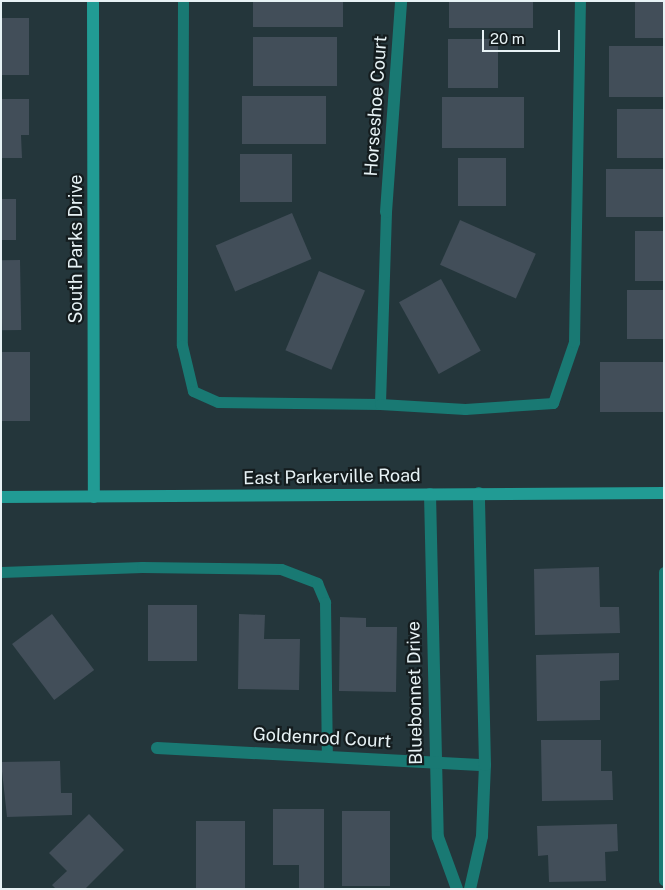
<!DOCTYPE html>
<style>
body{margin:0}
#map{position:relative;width:665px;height:890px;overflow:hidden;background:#24363b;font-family:"Public Sans",sans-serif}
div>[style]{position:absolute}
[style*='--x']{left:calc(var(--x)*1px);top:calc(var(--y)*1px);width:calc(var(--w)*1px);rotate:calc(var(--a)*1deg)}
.building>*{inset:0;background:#424e59;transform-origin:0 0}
.lane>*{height:11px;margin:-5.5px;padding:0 5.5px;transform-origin:5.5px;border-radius:5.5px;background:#197973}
.street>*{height:12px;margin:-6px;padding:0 6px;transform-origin:6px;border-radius:6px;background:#197973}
.secondary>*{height:12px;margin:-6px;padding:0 6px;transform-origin:6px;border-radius:6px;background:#219b94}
span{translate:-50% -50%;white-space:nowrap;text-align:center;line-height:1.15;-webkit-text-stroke:4.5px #141c1e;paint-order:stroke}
.street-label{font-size:18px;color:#e7f2f5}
.frame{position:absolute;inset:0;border:2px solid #e7f2f5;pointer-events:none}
.scale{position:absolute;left:482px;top:30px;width:78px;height:22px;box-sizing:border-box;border:2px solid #e7f2f5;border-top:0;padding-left:6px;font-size:15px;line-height:18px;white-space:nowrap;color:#e7f2f5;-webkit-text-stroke:4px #141c1e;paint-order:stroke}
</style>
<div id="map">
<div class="building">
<i style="left:253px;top:1px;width:90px;height:26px"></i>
<i style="left:449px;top:1px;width:84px;height:27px"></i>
<i style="left:635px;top:1px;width:29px;height:37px"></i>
<i style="left:1px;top:18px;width:28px;height:57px"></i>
<i style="left:253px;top:37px;width:84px;height:49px"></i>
<i style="left:448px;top:39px;width:50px;height:49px"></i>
<i style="left:609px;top:46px;width:55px;height:51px"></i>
<i style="left:242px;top:96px;width:84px;height:48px"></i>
<i style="left:442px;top:97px;width:82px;height:51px"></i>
<i style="clip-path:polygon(1px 99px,29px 99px,29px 135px,21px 135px,22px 158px,1px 158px)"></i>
<i style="left:617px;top:109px;width:47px;height:49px"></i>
<i style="left:240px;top:154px;width:52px;height:48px"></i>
<i style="left:458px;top:158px;width:48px;height:48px"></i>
<i style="left:606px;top:169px;width:58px;height:48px"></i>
<i style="left:1px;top:199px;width:15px;height:41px"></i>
<i style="left:292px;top:213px;width:50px;height:83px;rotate:67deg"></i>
<i style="left:460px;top:220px;width:83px;height:49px;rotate:24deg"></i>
<i style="left:635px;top:231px;width:29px;height:50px"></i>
<i style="left:20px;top:260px;width:70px;height:19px;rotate:89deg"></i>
<i style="left:319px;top:271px;width:50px;height:86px;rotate:23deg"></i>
<i style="left:441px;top:279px;width:82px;height:48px;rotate:61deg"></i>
<i style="left:627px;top:290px;width:37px;height:49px"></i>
<i style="left:1px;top:352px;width:29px;height:69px"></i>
<i style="left:600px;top:362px;width:64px;height:50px"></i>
<i style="clip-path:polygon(599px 567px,600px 607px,619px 607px,620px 633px,535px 635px,534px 569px)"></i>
<i style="left:148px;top:605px;width:49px;height:56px"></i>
<i style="left:52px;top:614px;width:70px;height:50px;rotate:53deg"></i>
<i style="clip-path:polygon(239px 614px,265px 615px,264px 639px,300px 639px,299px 690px,238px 689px)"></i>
<i style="clip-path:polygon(340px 617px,366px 618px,366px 627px,397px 627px,396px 692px,339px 691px)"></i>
<i style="clip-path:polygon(619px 653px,619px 680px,600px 681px,600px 720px,537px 721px,536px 655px)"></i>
<i style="clip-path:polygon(541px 740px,601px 740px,601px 771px,612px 771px,613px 800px,542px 801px)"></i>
<i style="clip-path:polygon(60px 761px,61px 793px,72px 793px,72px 815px,7px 817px,1px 762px)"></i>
<i style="clip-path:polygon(273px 809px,324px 809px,324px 889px,299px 889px,299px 865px,273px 865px)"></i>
<i style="left:390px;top:811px;width:75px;height:48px;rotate:90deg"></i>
<i style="clip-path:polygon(89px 814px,124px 850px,85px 889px,56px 889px,52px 885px,67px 871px,49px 853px)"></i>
<i style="left:196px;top:821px;width:49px;height:68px"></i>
<i style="clip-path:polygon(617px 824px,618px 851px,605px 852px,606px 881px,549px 882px,548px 855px,538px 856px,537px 826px)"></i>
</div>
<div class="lane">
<i style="--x:183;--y:1;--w:344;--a:90.2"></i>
<i style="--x:182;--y:345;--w:47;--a:76.6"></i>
<i style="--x:193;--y:391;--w:27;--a:24"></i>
<i style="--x:218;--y:402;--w:162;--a:0.7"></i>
<i style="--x:386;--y:212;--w:192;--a:91.8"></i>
<i style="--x:380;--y:404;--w:85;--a:3.4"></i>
<i style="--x:465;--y:409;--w:88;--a:-3.9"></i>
<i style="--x:553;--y:403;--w:65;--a:-71"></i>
<i style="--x:574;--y:342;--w:341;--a:-89"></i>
<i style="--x:1;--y:572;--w:141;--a:-2"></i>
<i style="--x:142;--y:567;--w:139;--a:0.8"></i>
<i style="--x:281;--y:569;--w:39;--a:21"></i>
<i style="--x:317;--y:583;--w:21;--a:67"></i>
<i style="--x:325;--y:602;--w:153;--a:89.3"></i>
<i style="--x:664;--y:572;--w:308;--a:90"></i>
</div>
<div class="street">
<i style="--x:386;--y:212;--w:212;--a:-85.9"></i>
<i style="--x:430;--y:494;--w:343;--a:88.7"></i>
<i style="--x:438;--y:837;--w:55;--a:69.9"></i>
<i style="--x:157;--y:748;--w:328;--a:3"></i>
<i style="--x:470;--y:889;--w:54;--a:-77.2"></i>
<i style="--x:482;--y:836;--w:71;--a:-87.6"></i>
<i style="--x:485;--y:765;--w:272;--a:-91.3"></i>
</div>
<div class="secondary">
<i style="--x:93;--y:1;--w:496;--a:89.9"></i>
<i style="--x:1;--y:497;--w:663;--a:-0.35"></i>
</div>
<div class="street-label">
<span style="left:376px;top:106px;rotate:-86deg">Horseshoe Court</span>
<span style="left:76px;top:249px;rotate:-90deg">South Parks Drive</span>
<span style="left:332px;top:477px;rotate:-1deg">East Parkerville Road</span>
<span style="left:415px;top:693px;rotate:-91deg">Bluebonnet Drive</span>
<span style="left:322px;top:738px;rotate:3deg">Goldenrod Court</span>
</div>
<div class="frame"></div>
<div class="scale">20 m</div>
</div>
